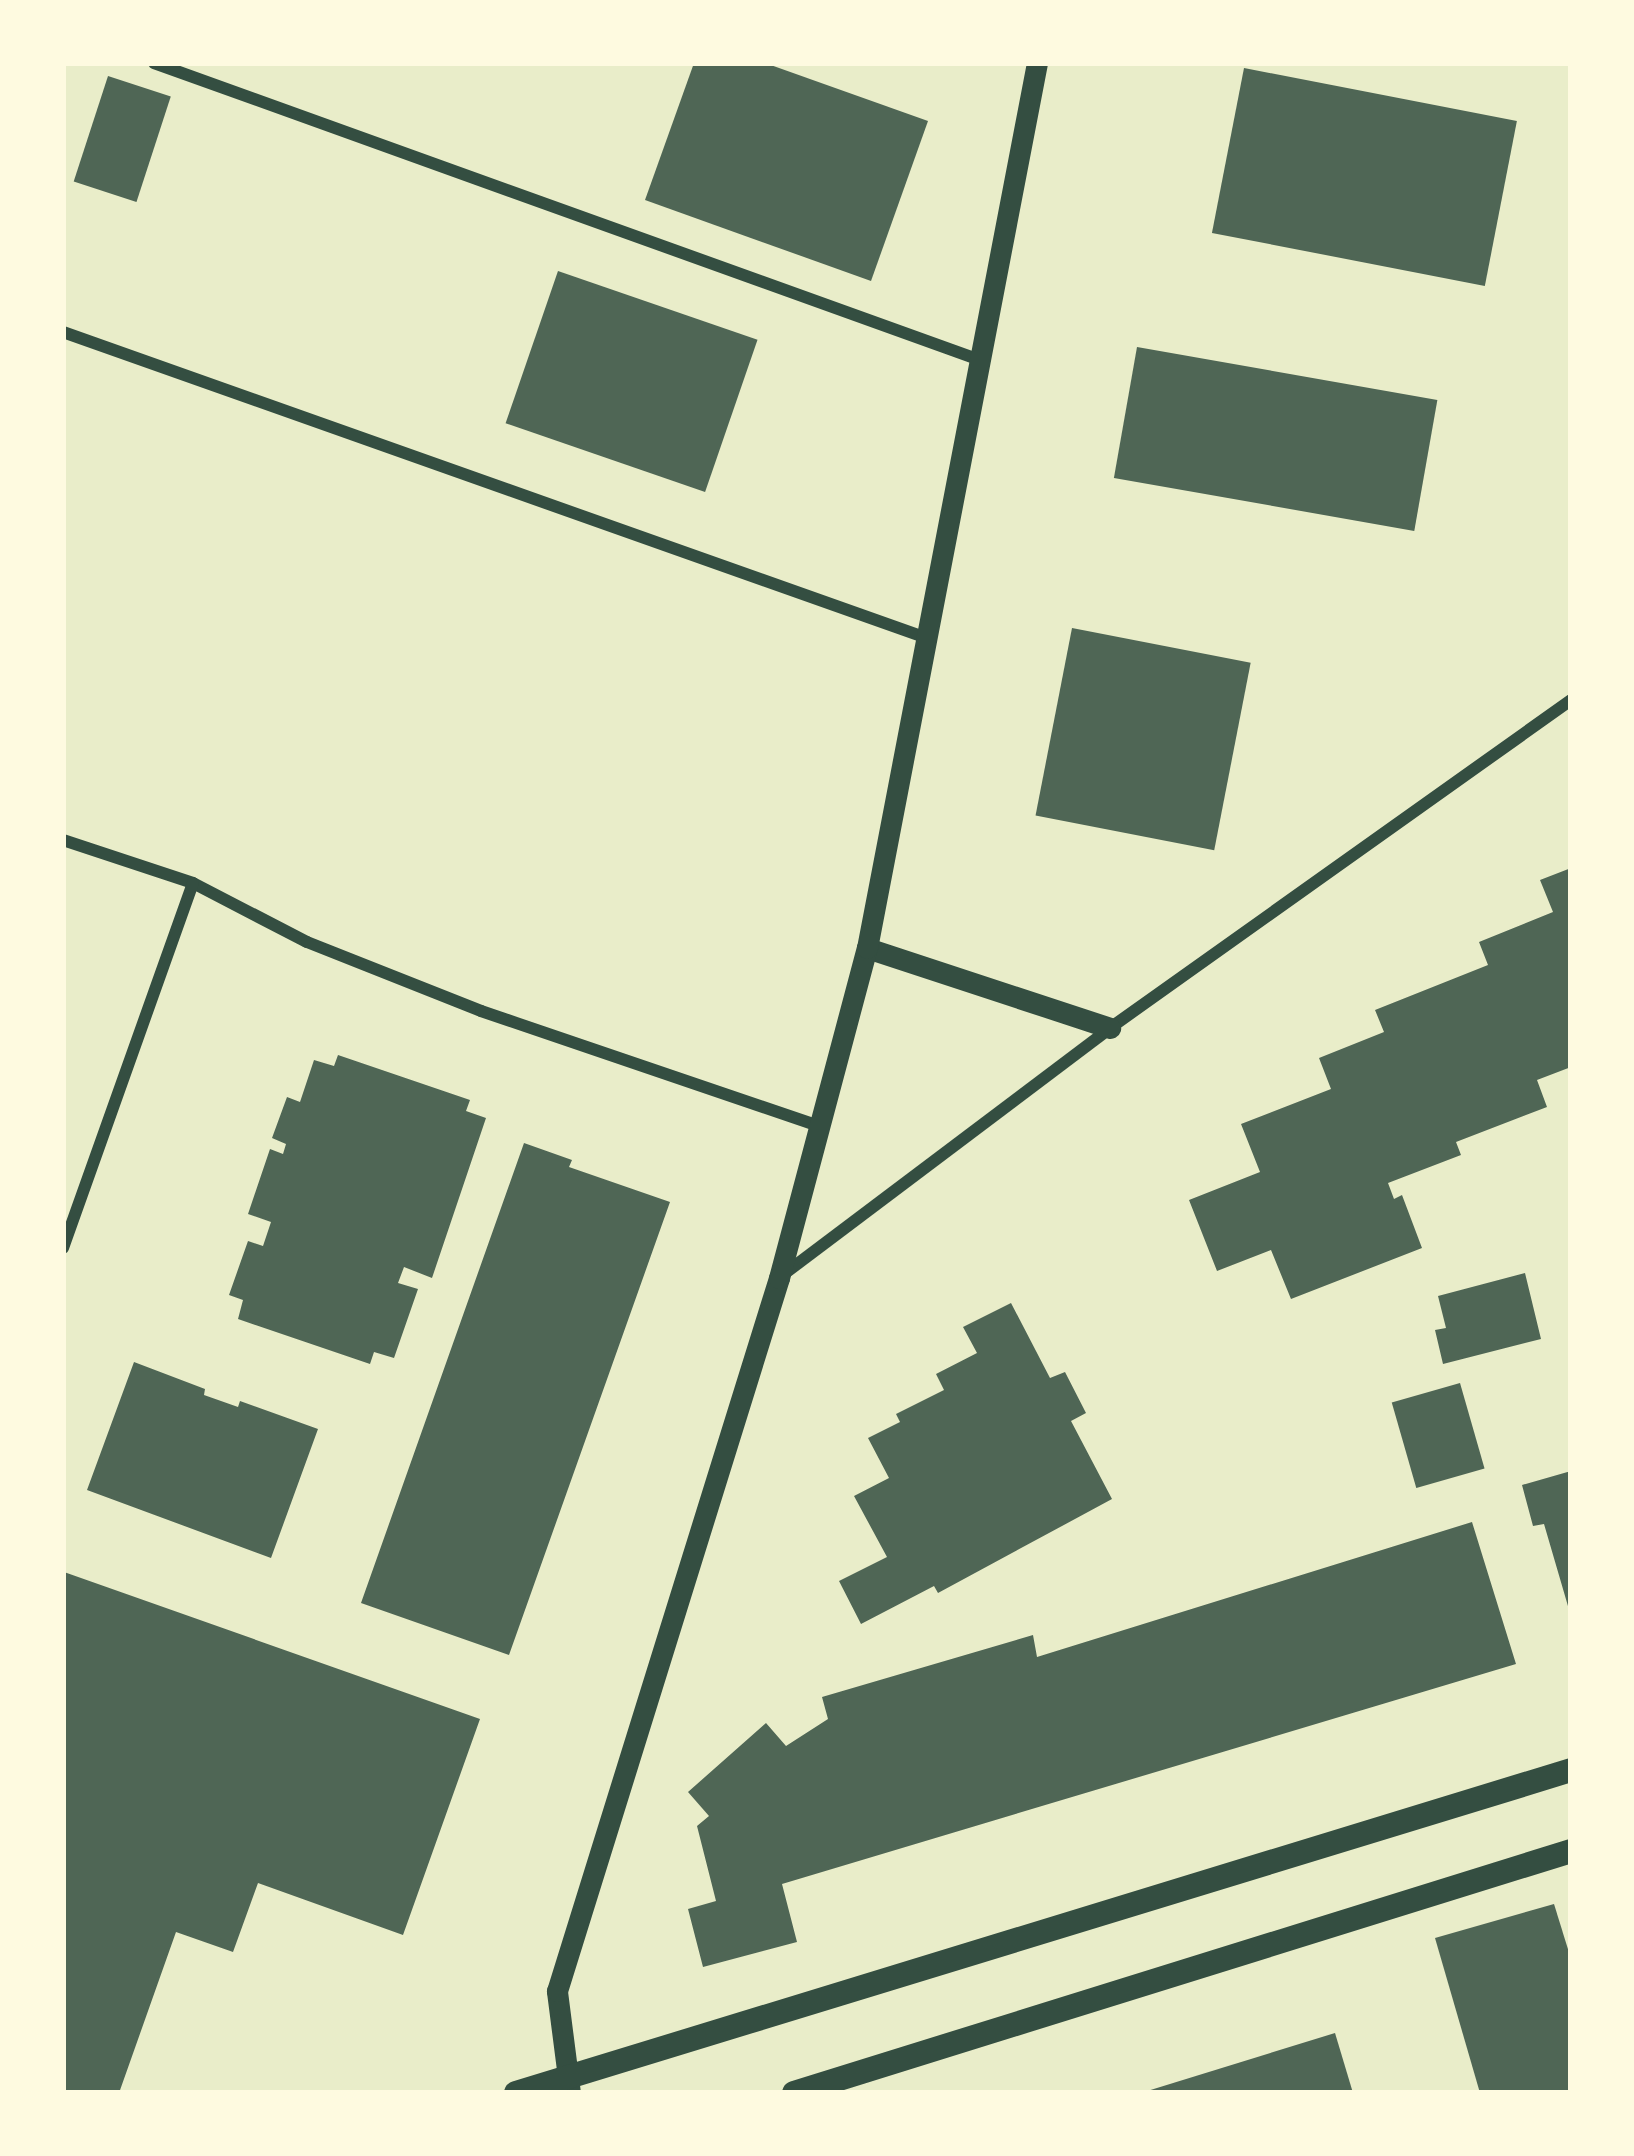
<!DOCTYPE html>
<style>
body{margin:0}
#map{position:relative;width:1634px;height:2156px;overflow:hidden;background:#e9edc9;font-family:Ubuntu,sans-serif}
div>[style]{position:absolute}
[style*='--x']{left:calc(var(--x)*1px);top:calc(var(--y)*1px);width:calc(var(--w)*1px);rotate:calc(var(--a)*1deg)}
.building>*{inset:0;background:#4f6655;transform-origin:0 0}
.minor>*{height:12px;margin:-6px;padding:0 6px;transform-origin:6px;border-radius:6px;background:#344e41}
.tertiary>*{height:21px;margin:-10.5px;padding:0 10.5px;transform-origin:10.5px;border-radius:10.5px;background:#344e41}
.secondary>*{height:24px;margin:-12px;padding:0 12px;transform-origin:12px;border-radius:12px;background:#344e41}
span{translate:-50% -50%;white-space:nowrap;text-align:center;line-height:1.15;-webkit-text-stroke:10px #fefae0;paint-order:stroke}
.frame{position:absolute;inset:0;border:66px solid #fefae0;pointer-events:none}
</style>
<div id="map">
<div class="building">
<i style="clip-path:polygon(694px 63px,765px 63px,928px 121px,871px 281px,645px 200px)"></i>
<i style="left:1244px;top:68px;width:278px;height:168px;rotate:11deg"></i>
<i style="left:108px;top:76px;width:66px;height:111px;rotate:18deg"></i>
<i style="left:558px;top:271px;width:211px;height:161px;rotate:19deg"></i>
<i style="left:1137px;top:347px;width:305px;height:133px;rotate:10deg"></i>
<i style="left:1072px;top:628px;width:182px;height:191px;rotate:11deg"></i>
<i style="clip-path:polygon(1571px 868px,1571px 1067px,1537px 1080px,1547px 1107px,1456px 1142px,1461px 1155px,1388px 1183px,1394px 1199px,1402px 1195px,1422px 1248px,1291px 1299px,1271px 1250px,1217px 1271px,1189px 1200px,1260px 1172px,1241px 1124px,1331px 1089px,1319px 1058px,1384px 1032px,1375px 1010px,1488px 965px,1479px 942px,1553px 912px,1540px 880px)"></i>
<i style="clip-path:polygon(338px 1055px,470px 1100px,466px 1111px,486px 1118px,432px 1278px,404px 1267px,398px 1283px,418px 1289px,394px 1358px,374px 1352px,370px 1364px,238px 1319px,243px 1300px,229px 1295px,248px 1241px,263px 1246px,271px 1222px,248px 1214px,270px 1149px,283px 1154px,286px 1144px,272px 1138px,287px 1097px,300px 1102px,314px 1060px,334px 1066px)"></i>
<i style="clip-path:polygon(524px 1143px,572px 1160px,569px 1167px,670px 1202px,509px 1655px,361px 1603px)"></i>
<i style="clip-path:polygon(1525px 1273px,1541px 1339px,1443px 1364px,1435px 1330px,1446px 1328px,1438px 1296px)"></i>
<i style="clip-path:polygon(1011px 1303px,1050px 1378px,1065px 1372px,1086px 1413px,1071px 1421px,1112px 1499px,938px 1593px,934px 1586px,861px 1624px,839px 1581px,887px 1557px,854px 1496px,889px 1478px,868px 1438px,900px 1422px,896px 1414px,944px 1390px,936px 1374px,977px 1353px,963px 1327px)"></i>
<i style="clip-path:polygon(134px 1362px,205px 1389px,204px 1395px,238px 1407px,240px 1401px,318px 1429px,271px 1558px,87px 1490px)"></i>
<i style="left:1460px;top:1383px;width:89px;height:71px;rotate:74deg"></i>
<i style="clip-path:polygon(1571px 1471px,1571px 1613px,1570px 1613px,1544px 1524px,1533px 1526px,1522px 1485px)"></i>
<i style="clip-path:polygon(1472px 1522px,1516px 1664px,782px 1884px,797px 1942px,703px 1967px,688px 1909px,716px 1901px,697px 1826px,709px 1816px,688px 1792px,766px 1723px,786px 1746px,828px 1719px,822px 1697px,1033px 1635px,1037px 1657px)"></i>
<i style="clip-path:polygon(64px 1572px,480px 1719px,403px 1935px,258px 1883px,233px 1952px,176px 1932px,119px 2093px,63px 2090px)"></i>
<i style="clip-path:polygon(1554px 1904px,1571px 1959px,1571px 2093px,1480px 2093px,1435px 1938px)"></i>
<i style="clip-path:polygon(1335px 2033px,1353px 2093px,1144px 2093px,1144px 2092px)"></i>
</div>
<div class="minor">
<i style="--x:154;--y:63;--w:875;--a:19.78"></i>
<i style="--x:63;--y:332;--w:913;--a:19.51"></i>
<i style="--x:63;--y:840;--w:137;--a:18.3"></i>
<i style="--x:193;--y:883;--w:128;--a:27.4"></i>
<i style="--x:307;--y:942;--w:187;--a:21.6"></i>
<i style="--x:481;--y:1011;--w:360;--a:18.8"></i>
<i style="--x:63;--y:1248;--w:387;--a:-70.4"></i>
<i style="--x:780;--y:1277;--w:413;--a:-37"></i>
<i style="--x:1110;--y:1028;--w:566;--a:-35.43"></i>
</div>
<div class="tertiary">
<i style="--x:867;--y:948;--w:256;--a:18.2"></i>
<i style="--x:570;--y:2093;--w:103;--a:-97.3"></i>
<i style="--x:557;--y:1991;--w:747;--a:-72.71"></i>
<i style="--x:779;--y:1278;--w:342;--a:-75.1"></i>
<i style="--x:867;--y:948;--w:901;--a:-79.13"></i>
</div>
<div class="secondary">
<i style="--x:516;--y:2093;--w:1103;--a:-17.02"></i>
<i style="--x:794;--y:2093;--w:814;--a:-17.3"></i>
</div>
<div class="frame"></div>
</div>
